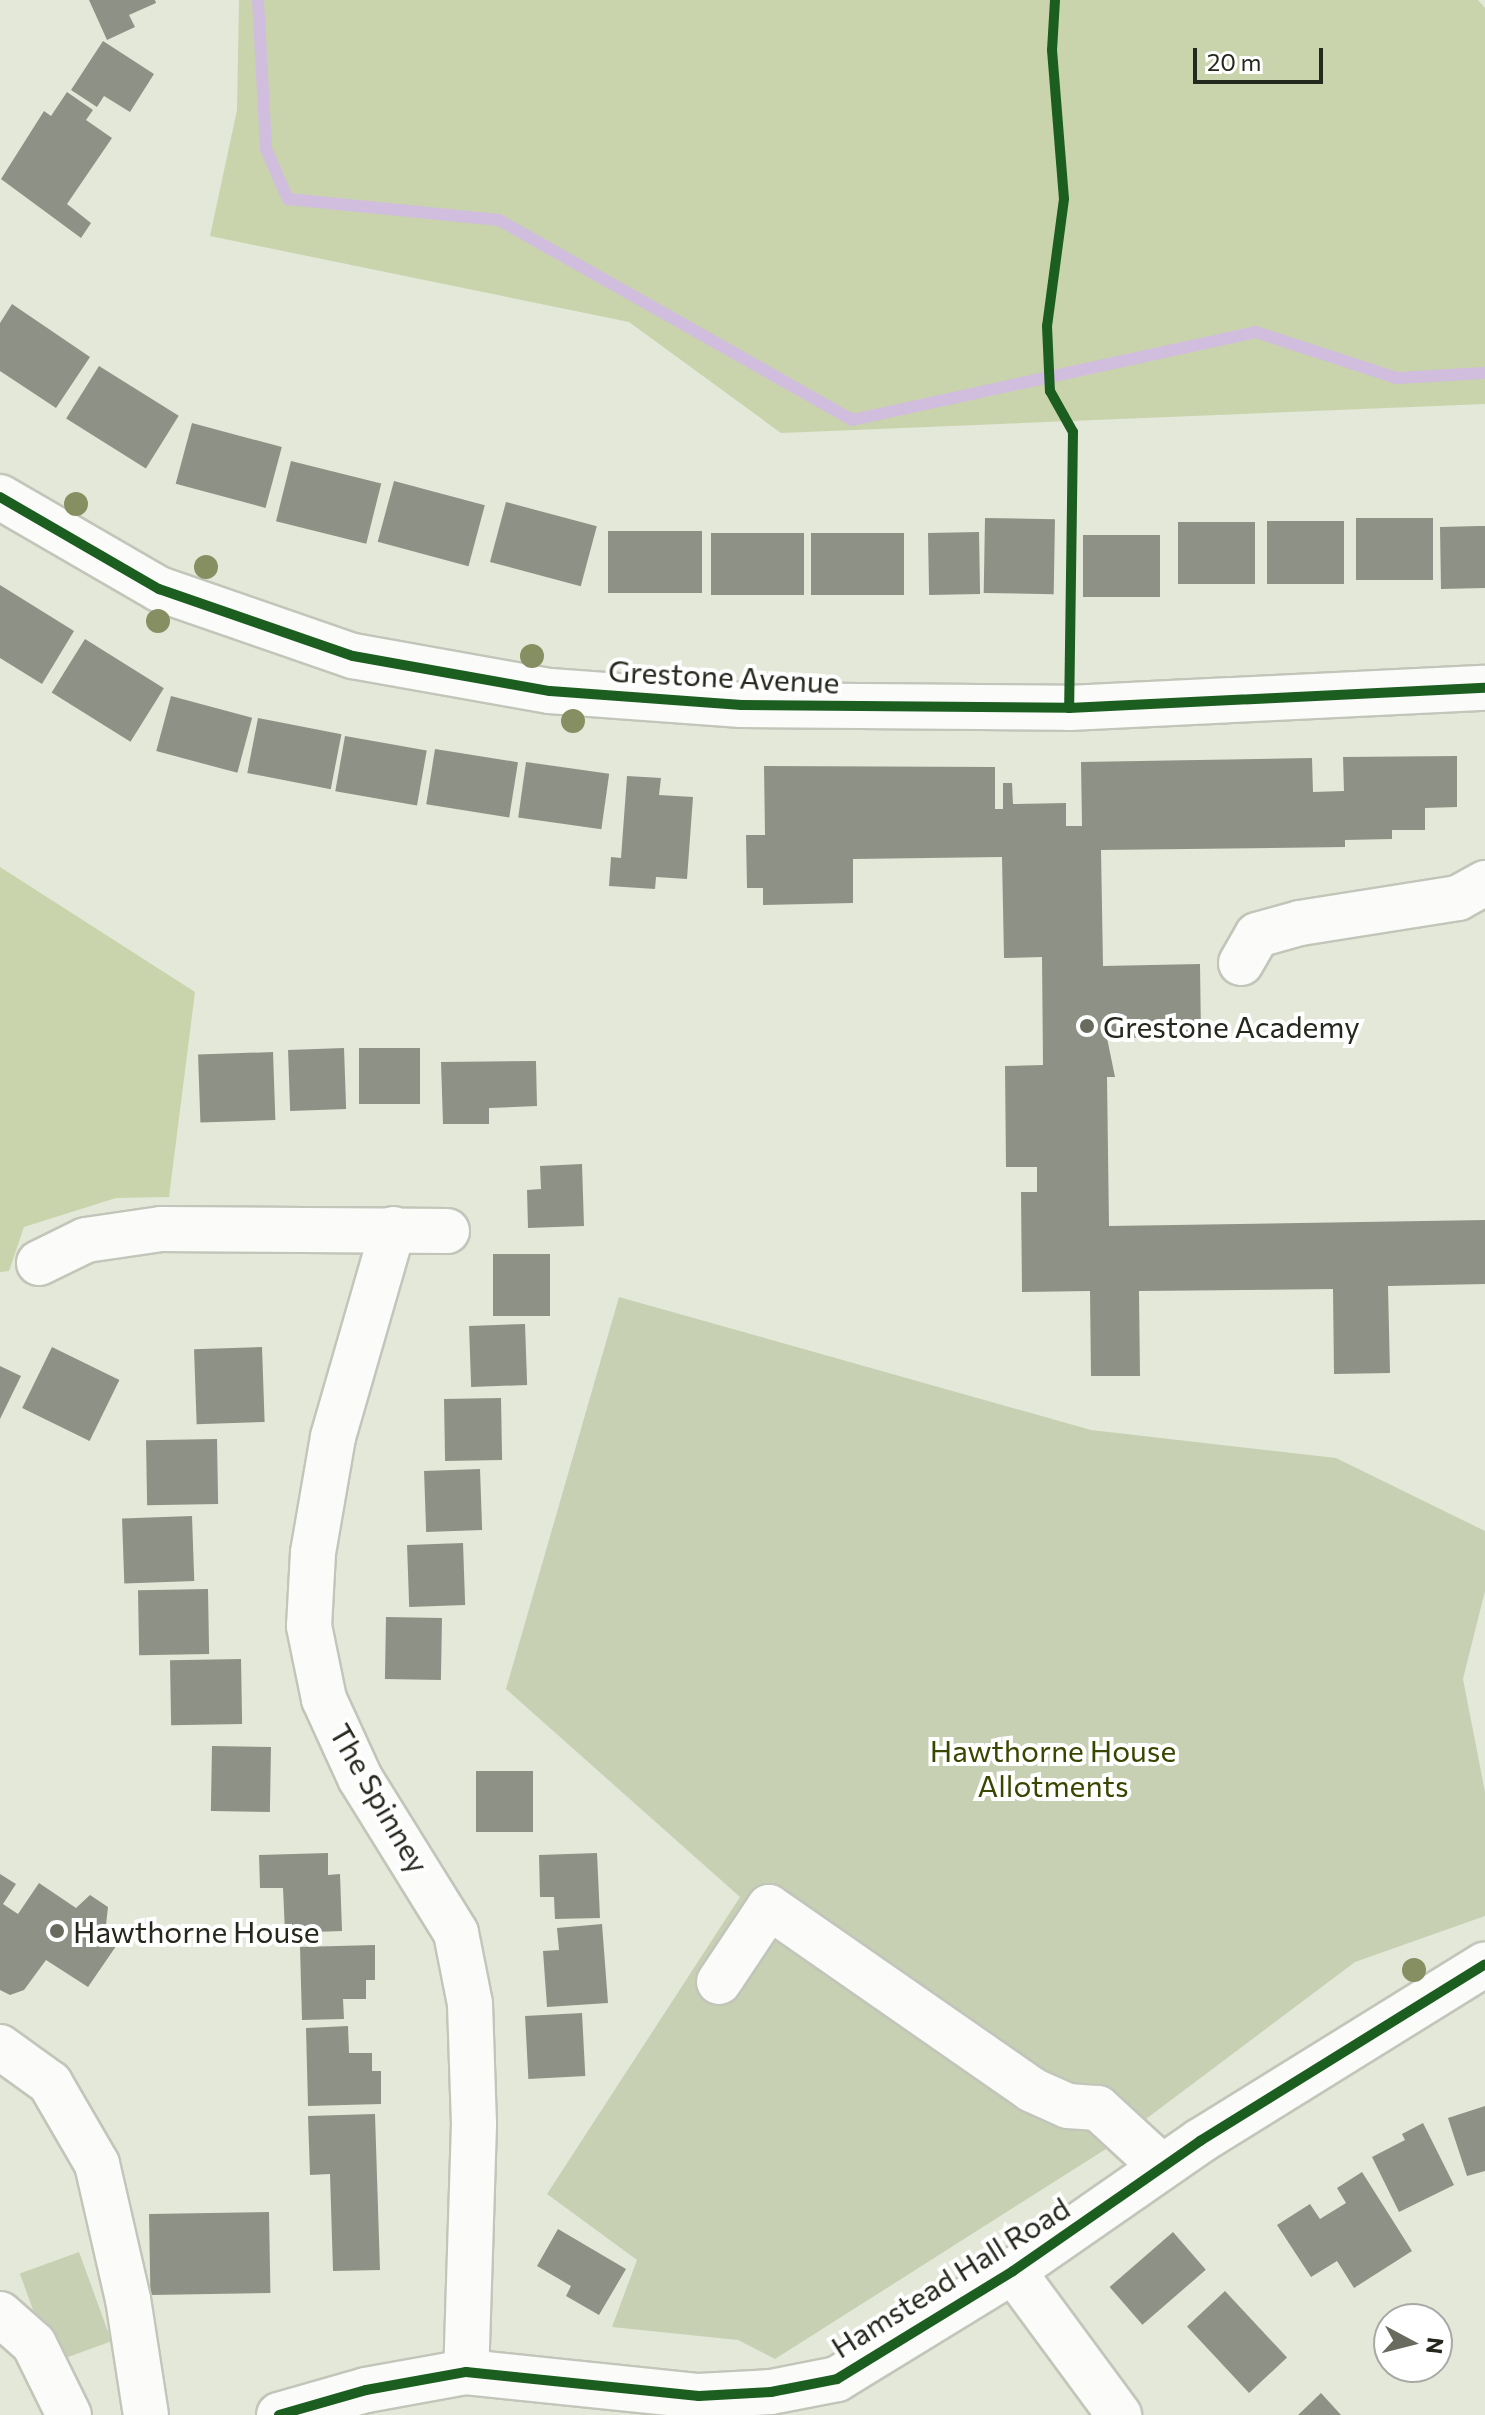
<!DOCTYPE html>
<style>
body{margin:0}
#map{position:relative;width:1485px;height:2415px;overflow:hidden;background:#e3e8d8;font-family:Commissioner,sans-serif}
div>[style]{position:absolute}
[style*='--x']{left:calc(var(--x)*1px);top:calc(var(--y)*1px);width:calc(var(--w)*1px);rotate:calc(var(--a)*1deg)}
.green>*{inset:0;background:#c8d0b4;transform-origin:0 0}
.forest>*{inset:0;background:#c9d4ac}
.stream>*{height:12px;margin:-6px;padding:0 6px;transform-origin:6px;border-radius:6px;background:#d1bdde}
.building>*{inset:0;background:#8e9286;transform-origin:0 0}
.roads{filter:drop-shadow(2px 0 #c2c6ba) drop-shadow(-2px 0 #c2c6ba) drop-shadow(0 2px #c2c6ba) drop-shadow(0 -2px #c2c6ba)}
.minor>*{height:44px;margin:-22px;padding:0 22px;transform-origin:22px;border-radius:22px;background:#fbfcf9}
.cycleway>*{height:10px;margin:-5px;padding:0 5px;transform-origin:5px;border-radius:5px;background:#1b5e20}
.trees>*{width:24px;height:24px;margin:-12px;border-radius:50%;background:#868f61}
.dots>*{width:22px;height:22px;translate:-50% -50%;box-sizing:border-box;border:4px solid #fff;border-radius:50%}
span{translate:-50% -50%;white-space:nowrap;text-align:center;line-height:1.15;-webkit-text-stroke:8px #fff;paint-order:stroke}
.street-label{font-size:30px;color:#25281d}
.poi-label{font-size:30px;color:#25281d}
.left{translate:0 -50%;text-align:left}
.park-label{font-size:30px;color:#394600}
.north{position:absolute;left:1373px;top:2303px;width:80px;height:80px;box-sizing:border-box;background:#fff;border:2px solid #a8a9a5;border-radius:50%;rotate:97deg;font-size:22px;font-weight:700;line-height:32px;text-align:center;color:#25281d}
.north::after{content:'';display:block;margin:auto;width:28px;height:36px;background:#686b5e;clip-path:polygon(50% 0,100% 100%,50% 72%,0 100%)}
.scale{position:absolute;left:1193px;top:48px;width:130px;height:36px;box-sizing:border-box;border:4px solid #25281d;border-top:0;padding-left:10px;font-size:24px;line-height:28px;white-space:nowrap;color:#25281d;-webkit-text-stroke:6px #fff;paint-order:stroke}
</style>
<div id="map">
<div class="green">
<i style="clip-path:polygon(619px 1297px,1091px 1430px,1336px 1458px,1485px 1531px,1485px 1591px,1463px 1679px,1485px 1792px,1485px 1916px,1355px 1962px,1106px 2149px,775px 2359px,738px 2340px,612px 2327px,637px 2260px,547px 2194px,740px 1897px,506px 1689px)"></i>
<i style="left:79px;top:2252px;width:95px;height:63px;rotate:70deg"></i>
</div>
<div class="forest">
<i style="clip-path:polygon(239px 0,1478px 0,1485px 8px,1485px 404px,781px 433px,629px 322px,210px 236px,237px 110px)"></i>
<i style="clip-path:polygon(0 867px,195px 992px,169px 1197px,116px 1198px,24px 1227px,9px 1271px,0 1272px)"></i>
</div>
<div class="stream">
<i style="--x:258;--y:0;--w:149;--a:86.9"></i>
<i style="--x:266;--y:149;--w:55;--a:66.3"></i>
<i style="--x:288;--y:199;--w:212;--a:5.7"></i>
<i style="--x:499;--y:220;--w:406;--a:29.5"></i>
<i style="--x:852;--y:420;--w:413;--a:-12.3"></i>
<i style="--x:1256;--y:332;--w:148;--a:18.1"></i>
<i style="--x:1397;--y:378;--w:88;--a:-3.3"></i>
</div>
<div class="building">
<i style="clip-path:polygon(89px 0,155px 0,156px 3px,129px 15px,135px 27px,107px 40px)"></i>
<i style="clip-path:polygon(103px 41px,154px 74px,130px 112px,104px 96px,97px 107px,71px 90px)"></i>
<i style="clip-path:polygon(67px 92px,93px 110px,86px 120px,112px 138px,67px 204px,91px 223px,81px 238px,1px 179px,44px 111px,51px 116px)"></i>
<i style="clip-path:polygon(12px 304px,90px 357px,56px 408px,0 371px,0 323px)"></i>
<i style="left:99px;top:366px;width:94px;height:62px;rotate:32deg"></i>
<i style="left:192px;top:423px;width:93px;height:63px;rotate:15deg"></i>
<i style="left:291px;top:461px;width:93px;height:62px;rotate:14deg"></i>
<i style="left:394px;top:481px;width:94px;height:63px;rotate:15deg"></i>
<i style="left:506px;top:502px;width:94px;height:62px;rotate:15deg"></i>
<i style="left:985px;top:518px;width:70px;height:75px;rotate:1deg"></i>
<i style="left:1356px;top:518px;width:77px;height:62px"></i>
<i style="left:1267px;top:521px;width:77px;height:63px"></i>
<i style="left:1178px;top:522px;width:77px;height:62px"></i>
<i style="clip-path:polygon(1479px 526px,1485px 526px,1485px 588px,1441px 589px,1440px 527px)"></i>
<i style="left:608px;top:531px;width:94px;height:62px"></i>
<i style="left:979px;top:532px;width:62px;height:51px;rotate:89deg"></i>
<i style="left:711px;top:533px;width:93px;height:62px"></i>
<i style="left:811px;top:533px;width:93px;height:62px"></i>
<i style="left:1083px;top:535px;width:77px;height:62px"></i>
<i style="clip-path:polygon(0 585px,74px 631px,42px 684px,0 658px)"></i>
<i style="left:85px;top:639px;width:93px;height:63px;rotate:32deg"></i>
<i style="left:171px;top:696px;width:84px;height:57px;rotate:15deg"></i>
<i style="left:258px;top:718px;width:85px;height:56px;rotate:11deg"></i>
<i style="left:345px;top:736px;width:83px;height:56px;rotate:10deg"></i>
<i style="left:435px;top:749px;width:84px;height:56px;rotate:9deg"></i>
<i style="clip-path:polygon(1457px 756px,1457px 807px,1425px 808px,1425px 830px,1392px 830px,1392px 839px,1345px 840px,1345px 847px,1101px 850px,1103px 966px,1200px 964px,1201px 1037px,1107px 1038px,1115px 1077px,1107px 1077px,1109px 1226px,1485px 1220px,1485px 1284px,1388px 1286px,1390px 1373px,1334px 1374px,1333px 1289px,1139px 1291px,1140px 1376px,1091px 1376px,1090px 1291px,1022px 1292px,1021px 1192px,1037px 1192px,1037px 1167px,1006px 1167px,1005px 1066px,1043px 1065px,1042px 957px,1004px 958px,1002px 857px,853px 859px,853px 903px,763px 905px,763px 888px,747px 888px,746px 835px,765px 835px,764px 766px,995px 767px,995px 809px,1003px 809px,1003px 783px,1012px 783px,1013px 804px,1066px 803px,1066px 826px,1082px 826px,1081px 762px,1312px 758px,1313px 792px,1344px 791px,1343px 757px)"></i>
<i style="left:526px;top:762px;width:84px;height:56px;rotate:8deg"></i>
<i style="clip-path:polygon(627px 776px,661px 778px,659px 795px,693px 797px,687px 879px,656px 877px,655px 889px,609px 886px,611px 857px,621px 858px)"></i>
<i style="left:344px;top:1048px;width:61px;height:56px;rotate:88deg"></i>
<i style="left:359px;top:1048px;width:61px;height:56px"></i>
<i style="left:273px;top:1052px;width:68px;height:75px;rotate:88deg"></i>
<i style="clip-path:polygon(536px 1061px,537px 1106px,489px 1108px,489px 1124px,443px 1124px,441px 1062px)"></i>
<i style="clip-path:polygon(582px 1164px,584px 1226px,528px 1228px,527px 1190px,541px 1189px,540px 1166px)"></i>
<i style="left:493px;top:1254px;width:57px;height:62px"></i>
<i style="left:525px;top:1324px;width:61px;height:56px;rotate:88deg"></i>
<i style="left:52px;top:1347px;width:75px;height:68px;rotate:26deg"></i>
<i style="left:262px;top:1347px;width:75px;height:68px;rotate:88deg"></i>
<i style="clip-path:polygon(0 1366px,21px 1376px,0 1419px)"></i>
<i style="left:501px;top:1398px;width:62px;height:57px;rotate:89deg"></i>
<i style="left:217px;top:1439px;width:65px;height:71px;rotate:89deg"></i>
<i style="left:480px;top:1469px;width:61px;height:56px;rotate:88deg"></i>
<i style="left:192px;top:1516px;width:65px;height:70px;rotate:88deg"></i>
<i style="left:463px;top:1543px;width:62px;height:56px;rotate:88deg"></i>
<i style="left:208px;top:1589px;width:65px;height:70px;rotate:89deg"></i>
<i style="left:386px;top:1617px;width:56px;height:62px;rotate:1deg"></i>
<i style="left:241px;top:1659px;width:65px;height:71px;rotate:89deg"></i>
<i style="left:212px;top:1746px;width:59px;height:65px;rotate:1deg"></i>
<i style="left:476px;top:1771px;width:57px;height:61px"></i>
<i style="clip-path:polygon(328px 1853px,328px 1875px,340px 1874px,342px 1931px,285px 1933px,283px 1888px,260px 1888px,259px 1855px)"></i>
<i style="clip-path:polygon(597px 1853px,600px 1918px,555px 1919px,554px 1897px,540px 1897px,539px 1855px)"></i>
<i style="clip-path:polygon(0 1874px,16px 1884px,3px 1904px,18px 1914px,39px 1883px,76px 1908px,90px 1895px,108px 1907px,106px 1925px,123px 1936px,88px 1987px,46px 1960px,24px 1990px,10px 1995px,0 1990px)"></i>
<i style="clip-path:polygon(602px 1924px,608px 2003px,547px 2007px,543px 1951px,559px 1950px,557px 1928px)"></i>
<i style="clip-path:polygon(375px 1945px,375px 1980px,366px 1980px,366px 1999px,343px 1999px,344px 2019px,302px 2020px,300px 1947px)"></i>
<i style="left:582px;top:2013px;width:63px;height:57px;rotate:87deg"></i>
<i style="clip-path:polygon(348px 2026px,349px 2053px,372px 2053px,372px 2071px,381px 2071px,381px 2104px,308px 2106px,306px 2028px)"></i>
<i style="clip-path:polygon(1485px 2106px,1485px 2171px,1467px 2176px,1448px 2118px)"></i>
<i style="clip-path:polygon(375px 2114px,380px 2270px,333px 2271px,330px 2174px,310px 2175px,308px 2116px)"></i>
<i style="clip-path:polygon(1423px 2123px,1454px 2185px,1399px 2212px,1372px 2157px,1405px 2140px,1402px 2134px)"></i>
<i style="clip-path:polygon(1362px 2172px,1412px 2251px,1354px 2288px,1337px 2261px,1311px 2277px,1277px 2225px,1310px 2204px,1320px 2219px,1346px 2203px,1337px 2188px)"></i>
<i style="left:269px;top:2212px;width:81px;height:120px;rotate:89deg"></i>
<i style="clip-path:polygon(558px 2229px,626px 2269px,599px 2315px,566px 2296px,571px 2286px,537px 2266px)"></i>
<i style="left:1173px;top:2232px;width:50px;height:84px;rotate:49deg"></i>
<i style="left:1225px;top:2291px;width:91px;height:52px;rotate:47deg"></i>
<i style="clip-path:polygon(1321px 2393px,1341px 2415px,1298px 2415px)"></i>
</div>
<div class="roads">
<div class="minor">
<i style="--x:0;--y:497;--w:184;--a:30.1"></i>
<i style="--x:159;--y:589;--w:205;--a:19.1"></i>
<i style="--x:353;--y:656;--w:200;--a:10.1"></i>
<i style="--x:550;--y:691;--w:192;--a:4.2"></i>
<i style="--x:741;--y:705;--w:328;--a:0.5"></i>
<i style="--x:1069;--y:708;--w:416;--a:-2.8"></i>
<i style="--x:1241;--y:963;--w:32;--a:-60"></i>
<i style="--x:1257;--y:935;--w:45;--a:-15.6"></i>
<i style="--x:1300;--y:923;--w:160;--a:-9"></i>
<i style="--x:1458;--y:898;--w:31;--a:-29"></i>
<i style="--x:393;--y:1229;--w:216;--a:106.1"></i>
<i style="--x:333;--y:1437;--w:118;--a:99.8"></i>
<i style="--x:313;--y:1553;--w:73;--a:93.1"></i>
<i style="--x:309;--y:1626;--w:75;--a:78.4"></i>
<i style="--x:324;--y:1699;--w:87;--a:65.5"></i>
<i style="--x:360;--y:1778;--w:182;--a:58.2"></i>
<i style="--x:456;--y:1933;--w:72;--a:78.8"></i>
<i style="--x:470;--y:2004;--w:120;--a:88.1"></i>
<i style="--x:474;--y:2124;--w:248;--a:91.8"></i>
<i style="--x:39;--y:1263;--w:52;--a:-26.1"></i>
<i style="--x:86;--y:1240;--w:76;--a:-8.3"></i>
<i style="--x:161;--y:1229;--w:286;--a:0.4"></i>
<i style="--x:719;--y:1982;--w:90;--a:-56.3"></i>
<i style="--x:769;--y:1907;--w:320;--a:34.8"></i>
<i style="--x:1032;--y:2090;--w:39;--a:24"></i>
<i style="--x:1068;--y:2106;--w:30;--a:4"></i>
<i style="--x:1098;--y:2108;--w:86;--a:42.6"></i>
<i style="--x:0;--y:2047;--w:62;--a:35.8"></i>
<i style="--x:50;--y:2083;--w:94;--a:59.9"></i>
<i style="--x:97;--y:2164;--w:139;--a:77.1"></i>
<i style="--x:128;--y:2299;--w:117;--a:81.2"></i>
<i style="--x:1013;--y:2271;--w:179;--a:53.6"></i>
<i style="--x:0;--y:2314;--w:45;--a:41.4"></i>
<i style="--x:34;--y:2344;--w:79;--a:63.8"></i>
<i style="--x:279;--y:2415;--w:91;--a:-16"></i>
<i style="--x:366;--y:2390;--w:102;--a:-10.2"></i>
<i style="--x:466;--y:2372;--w:234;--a:5.9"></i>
<i style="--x:699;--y:2396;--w:72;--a:-3.2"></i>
<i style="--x:771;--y:2392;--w:67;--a:-11.1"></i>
<i style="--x:837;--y:2379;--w:206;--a:-31.5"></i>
<i style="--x:1013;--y:2271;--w:228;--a:-34.8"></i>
<i style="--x:1200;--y:2141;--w:335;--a:-31.8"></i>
</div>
</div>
<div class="cycleway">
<i style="--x:1055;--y:0;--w:50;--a:93.4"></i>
<i style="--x:1052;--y:50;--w:149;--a:85.4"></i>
<i style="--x:1064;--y:199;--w:128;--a:97.6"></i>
<i style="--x:1047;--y:326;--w:65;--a:87.4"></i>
<i style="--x:1050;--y:391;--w:47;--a:60.7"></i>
<i style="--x:1073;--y:432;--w:276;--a:90.8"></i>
<i style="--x:0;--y:497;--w:184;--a:30.1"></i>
<i style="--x:159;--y:589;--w:205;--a:19.1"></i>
<i style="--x:353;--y:656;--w:200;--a:10.1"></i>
<i style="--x:550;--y:691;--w:192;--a:4.2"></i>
<i style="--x:741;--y:705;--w:328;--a:0.5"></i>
<i style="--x:1069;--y:708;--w:416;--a:-2.8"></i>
<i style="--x:279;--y:2415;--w:91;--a:-16"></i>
<i style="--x:366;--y:2390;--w:102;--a:-10.2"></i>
<i style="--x:466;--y:2372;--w:234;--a:5.9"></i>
<i style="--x:699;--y:2396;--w:72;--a:-3.2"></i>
<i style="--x:771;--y:2392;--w:67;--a:-11.1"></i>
<i style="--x:837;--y:2379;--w:206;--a:-31.5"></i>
<i style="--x:1013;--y:2271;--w:228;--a:-34.8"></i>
<i style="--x:1200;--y:2141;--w:335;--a:-31.8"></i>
</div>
<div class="trees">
<i style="left:76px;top:504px"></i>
<i style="left:206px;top:567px"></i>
<i style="left:158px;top:621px"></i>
<i style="left:532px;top:656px"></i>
<i style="left:573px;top:721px"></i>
<i style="left:1414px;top:1970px"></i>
</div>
<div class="dots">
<i style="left:1087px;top:1026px;background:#686b5e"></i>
<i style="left:57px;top:1931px;background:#686b5e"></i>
</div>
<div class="street-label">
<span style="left:724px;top:676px;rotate:3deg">Grestone Avenue</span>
<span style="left:380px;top:1798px;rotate:60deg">The Spinney</span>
<span style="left:950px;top:2277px;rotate:-32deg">Hamstead Hall Road</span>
</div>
<div class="poi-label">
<span class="left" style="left:1103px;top:1026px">Grestone Academy</span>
<span class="left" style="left:73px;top:1931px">Hawthorne House</span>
</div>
<div class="park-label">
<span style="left:1053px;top:1767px">Hawthorne House<br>Allotments</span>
</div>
<div class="north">N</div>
<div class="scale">20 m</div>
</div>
